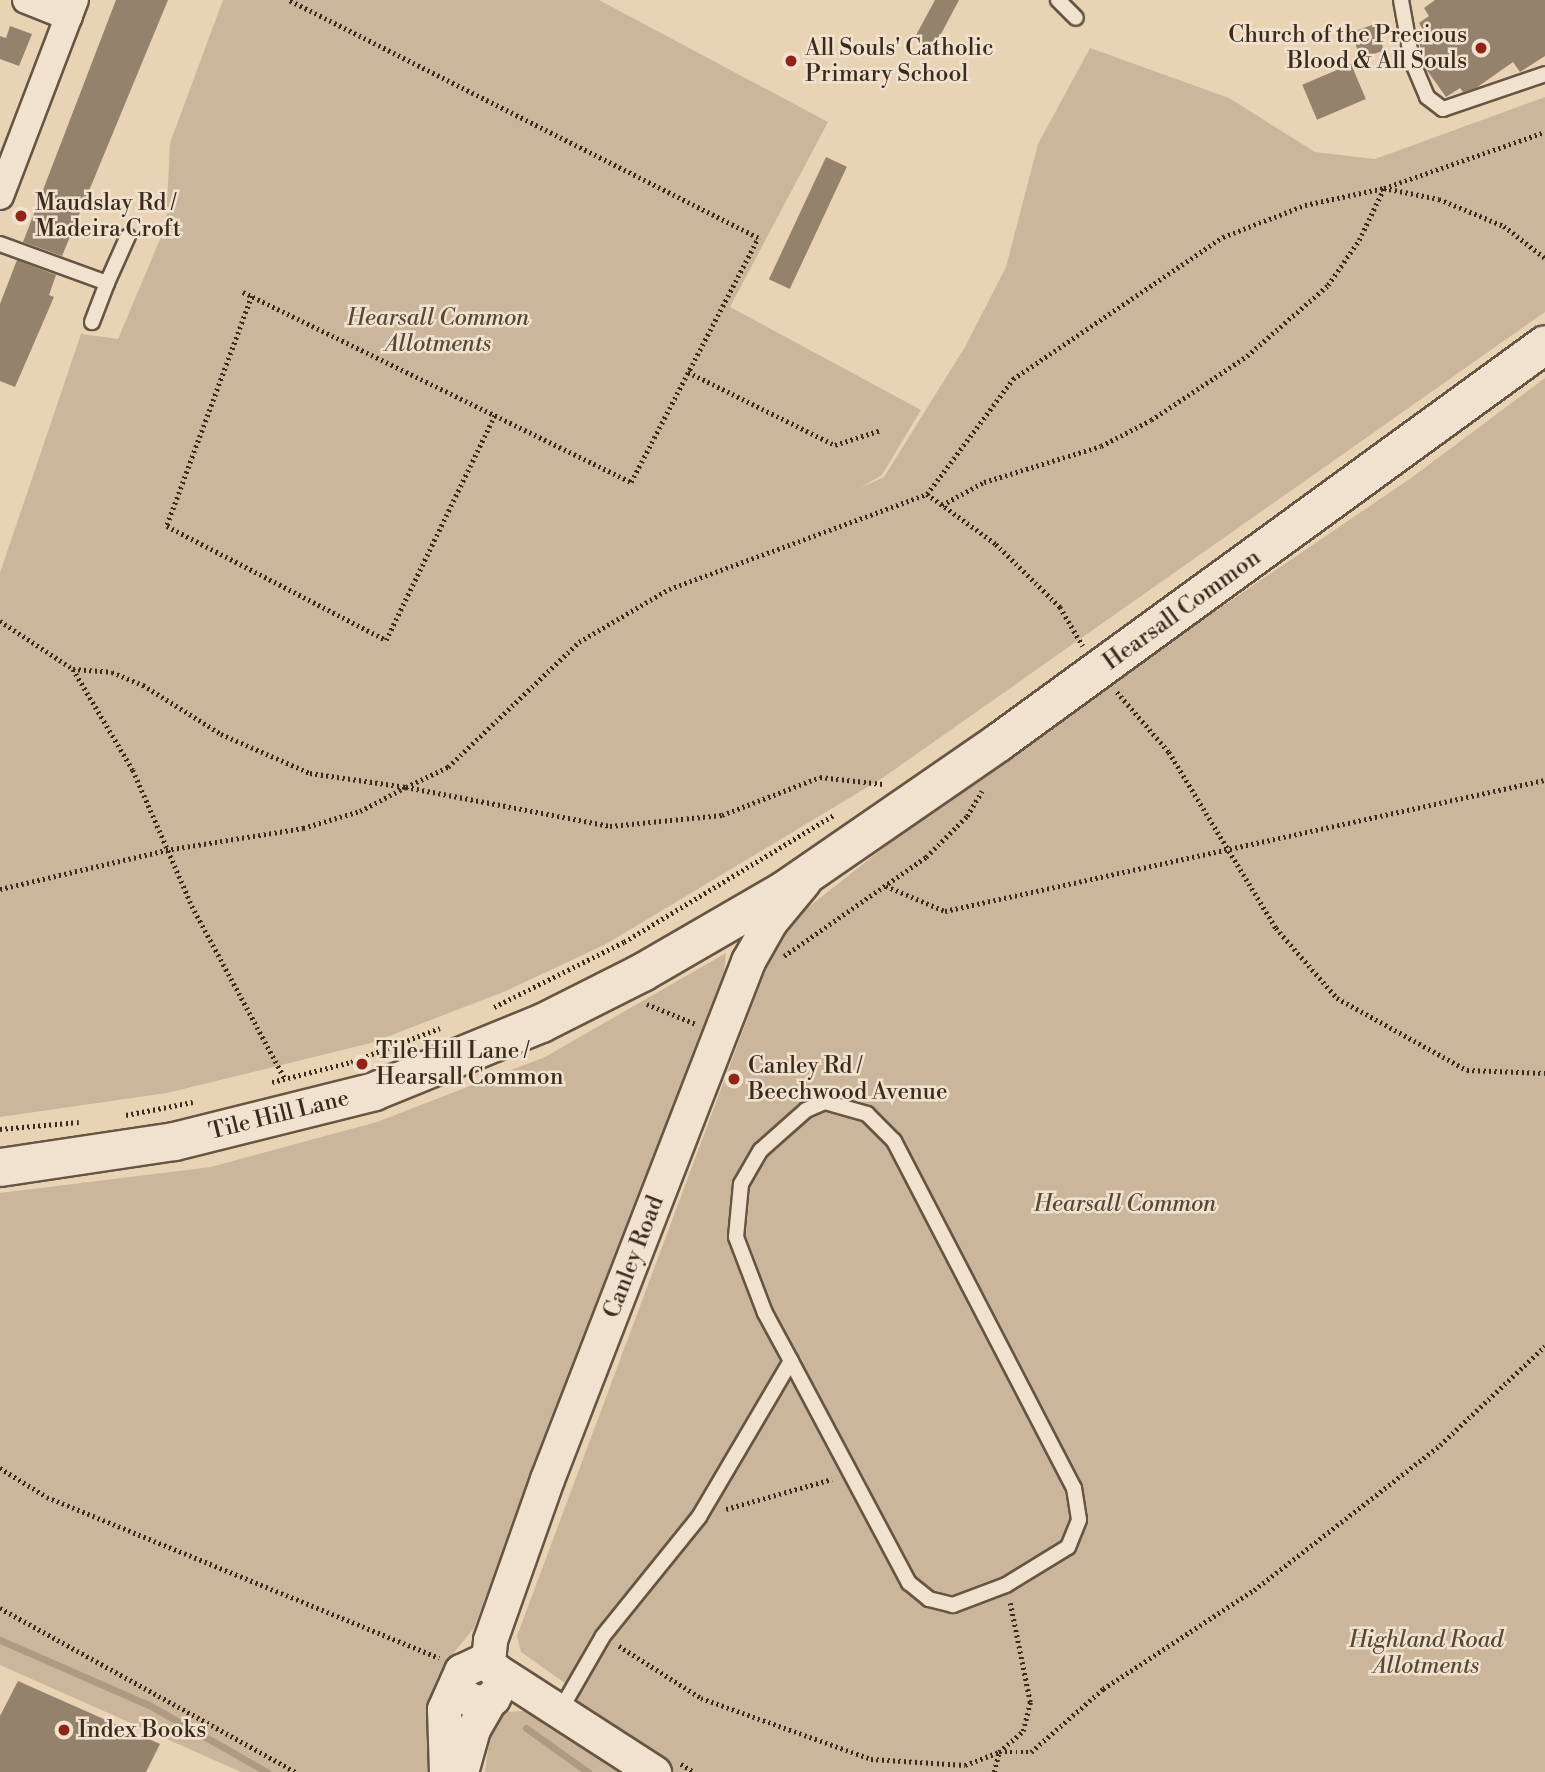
<!DOCTYPE html>
<style>
body{margin:0}
#map{position:relative;width:1545px;height:1772px;overflow:hidden;background:#e9d3b5;font-family:"Libre Bodoni",serif}
div>[style]{position:absolute}
[style*='--x']{left:calc(var(--x)*1px);top:calc(var(--y)*1px);width:calc(var(--w)*1px);rotate:calc(var(--a)*1deg)}
.green>*{inset:0;background:#cbb69b}
.stream>*{height:7px;margin:-3.5px;padding:0 3.5px;transform-origin:3.5px;border-radius:3.5px;background:#ae9a81}
.building>*{inset:0;background:#95826c;transform-origin:0 0}
.path>*{height:4.5px;margin-top:-2.25px;transform-origin:0;background:repeating-linear-gradient(90deg,#3a2b1c 0 2px,transparent 0 5.5px)}
.roads{filter:drop-shadow(2px 0 #665542) drop-shadow(-2px 0 #665542) drop-shadow(0 2px #665542) drop-shadow(0 -2px #665542)}
.service>*{height:14px;margin:-7px;padding:0 7px;transform-origin:7px;border-radius:7px;background:#f1e2cf}
.minor>*{height:26px;margin:-13px;padding:0 13px;transform-origin:13px;border-radius:13px;background:#f1e2cf}
.tertiary>*{height:33px;margin:-16.5px;padding:0 16.5px;transform-origin:16.5px;border-radius:16.5px;background:#f1e2cf}
.secondary>*{height:37px;margin:-18.5px;padding:0 18.5px;transform-origin:18.5px;border-radius:18.5px;background:#f1e2cf}
.dots>*{width:19px;height:19px;translate:-50% -50%;box-sizing:border-box;border:4px solid #f1e2cf;border-radius:50%}
span{translate:-50% -50%;white-space:nowrap;text-align:center;line-height:1.15;-webkit-text-stroke:5px #f1e2cf;paint-order:stroke}
.poi-label{font-size:23px;color:#3a2b1c}
.right{translate:-100% -50%;text-align:right}
.left{translate:0 -50%;text-align:left}
.park-label{font-size:23px;color:#574735;font-style:italic}
.street-label{font-size:23px;color:#3a2b1c}
</style>
<div id="map">
<div class="green">
<i style="clip-path:polygon(223px 0,599px 0,828px 122px,730px 307px,921px 410px,882px 475px,860px 488px,884px 477px,965px 347px,1006px 267px,1038px 144px,1090px 48px,1229px 98px,1315px 152px,1375px 159px,1545px 97px,1545px 312px,881px 779px,606px 944px,506px 991px,371px 1043px,167px 1093px,0 1117px,0 573px,81px 334px,118px 339px,166px 225px,170px 143px)"></i>
<i style="clip-path:polygon(1545px 378px,1545px 1772px,485px 1772px,490px 1732px,501px 1712px,525px 1711px,543px 1718px,565px 1683px,521px 1652px,517px 1636px,771px 955px,792px 920px,985px 768px,1411px 478px)"></i>
<i style="clip-path:polygon(726px 953px,724px 972px,474px 1628px,446px 1662px,434px 1687px,430px 1715px,434px 1772px,241px 1772px,0 1665px,0 1193px,211px 1167px,377px 1122px,545px 1057px)"></i>
</div>
<div class="stream">
<i style="--x:0;--y:1640;--w:163;--a:23.6"></i>
<i style="--x:149;--y:1705;--w:136;--a:29.6"></i>
<i style="--x:526;--y:1728;--w:76;--a:35.4"></i>
</div>
<div class="building">
<i style="clip-path:polygon(116px 0,168px 0,62px 256px,23px 242px)"></i>
<i style="clip-path:polygon(935px 0,959px 0,933px 49px,914px 39px)"></i>
<i style="clip-path:polygon(1435px 0,1545px 0,1545px 56px,1520px 72px,1513px 62px,1476px 88px,1463px 92px,1460px 88px,1446px 97px,1426px 69px,1418px 39px,1425px 34px,1419px 23px,1429px 16px,1424px 8px)"></i>
<i style="left:1375px;top:24px;width:28px;height:25px;rotate:71deg"></i>
<i style="clip-path:polygon(10px 26px,32px 34px,19px 66px,0 59px,0 36px,6px 38px)"></i>
<i style="left:1351px;top:64px;width:38px;height:53px;rotate:67deg"></i>
<i style="left:826px;top:157px;width:23px;height:135px;rotate:25deg"></i>
<i style="clip-path:polygon(17px 260px,56px 275px,49px 295px,54px 297px,15px 387px,0 381px,0 304px)"></i>
<i style="clip-path:polygon(18px 1681px,160px 1744px,146px 1772px,0 1772px,0 1716px)"></i>
</div>
<div class="path">
<i style="--x:243;--y:292;--w:432;--a:26.1"></i>
<i style="--x:631;--y:482;--w:275;--a:-62.5"></i>
<i style="--x:758;--y:238;--w:527;--a:-153.14"></i>
<i style="--x:252;--y:296;--w:245;--a:110.3"></i>
<i style="--x:167;--y:526;--w:247;--a:27.5"></i>
<i style="--x:386;--y:640;--w:250;--a:-64.2"></i>
<i style="--x:688;--y:372;--w:164;--a:26.4"></i>
<i style="--x:835;--y:445;--w:48;--a:-18.1"></i>
<i style="--x:927;--y:494;--w:85;--a:35.9"></i>
<i style="--x:996;--y:544;--w:90;--a:44.5"></i>
<i style="--x:1060;--y:607;--w:45;--a:59.5"></i>
<i style="--x:942;--y:505;--w:48;--a:-28.7"></i>
<i style="--x:984;--y:482;--w:122;--a:-17.1"></i>
<i style="--x:1101;--y:446;--w:56;--a:-27.5"></i>
<i style="--x:1151;--y:420;--w:115;--a:-33.7"></i>
<i style="--x:1247;--y:356;--w:108;--a:-41.2"></i>
<i style="--x:1328;--y:285;--w:55;--a:-55.4"></i>
<i style="--x:1359;--y:240;--w:58;--a:-64.3"></i>
<i style="--x:1384;--y:188;--w:56;--a:11.3"></i>
<i style="--x:1439;--y:199;--w:70;--a:22.6"></i>
<i style="--x:1504;--y:226;--w:52;--a:38"></i>
<i style="--x:0;--y:621;--w:87;--a:33.3"></i>
<i style="--x:73;--y:669;--w:117;--a:59.3"></i>
<i style="--x:133;--y:770;--w:148;--a:66.5"></i>
<i style="--x:192;--y:906;--w:196;--a:61.7"></i>
<i style="--x:73;--y:669;--w:39;--a:4"></i>
<i style="--x:112;--y:672;--w:34;--a:23"></i>
<i style="--x:143;--y:685;--w:92;--a:32.1"></i>
<i style="--x:221;--y:734;--w:97;--a:23.7"></i>
<i style="--x:310;--y:773;--w:97;--a:8.3"></i>
<i style="--x:406;--y:787;--w:47;--a:-25.5"></i>
<i style="--x:448;--y:767;--w:181;--a:-43.7"></i>
<i style="--x:579;--y:642;--w:104;--a:-30.5"></i>
<i style="--x:669;--y:589;--w:275;--a:-20.2"></i>
<i style="--x:927;--y:494;--w:144;--a:-53.2"></i>
<i style="--x:1013;--y:379;--w:254;--a:-34.1"></i>
<i style="--x:1223;--y:237;--w:88;--a:-21.3"></i>
<i style="--x:1305;--y:205;--w:81;--a:-12.1"></i>
<i style="--x:1384;--y:188;--w:170;--a:-19.2"></i>
<i style="--x:1117;--y:692;--w:79;--a:49.1"></i>
<i style="--x:1169;--y:752;--w:206;--a:58.7"></i>
<i style="--x:1276;--y:928;--w:93;--a:48.9"></i>
<i style="--x:1337;--y:998;--w:149;--a:29"></i>
<i style="--x:1467;--y:1070;--w:78;--a:2.2"></i>
<i style="--x:886;--y:886;--w:64;--a:23"></i>
<i style="--x:945;--y:911;--w:614;--a:-12.32"></i>
<i style="--x:0;--y:889;--w:171;--a:-13.2"></i>
<i style="--x:166;--y:850;--w:139;--a:-9.1"></i>
<i style="--x:303;--y:828;--w:59;--a:-16.6"></i>
<i style="--x:360;--y:811;--w:52;--a:-27.6"></i>
<i style="--x:406;--y:787;--w:208;--a:10.8"></i>
<i style="--x:610;--y:826;--w:113;--a:-5.6"></i>
<i style="--x:722;--y:815;--w:105;--a:-21.2"></i>
<i style="--x:820;--y:777;--w:63;--a:6.3"></i>
<i style="--x:784;--y:956;--w:173;--a:-34.9"></i>
<i style="--x:926;--y:857;--w:58;--a:-45"></i>
<i style="--x:967;--y:816;--w:29;--a:-59"></i>
<i style="--x:647;--y:1004;--w:53;--a:22.2"></i>
<i style="--x:494;--y:1007;--w:145;--a:-26.6"></i>
<i style="--x:624;--y:942;--w:245;--a:-31.2"></i>
<i style="--x:272;--y:1082;--w:81;--a:-14.2"></i>
<i style="--x:351;--y:1062;--w:95;--a:-20.9"></i>
<i style="--x:126;--y:1115;--w:68;--a:-11"></i>
<i style="--x:0;--y:1129;--w:79;--a:-5.1"></i>
<i style="--x:0;--y:1468;--w:55;--a:31.7"></i>
<i style="--x:47;--y:1497;--w:424;--a:22.3"></i>
<i style="--x:726;--y:1509;--w:110;--a:-15.8"></i>
<i style="--x:0;--y:1608;--w:338;--a:29"></i>
<i style="--x:619;--y:1646;--w:97;--a:32.4"></i>
<i style="--x:701;--y:1698;--w:181;--a:19.7"></i>
<i style="--x:871;--y:1759;--w:94;--a:3.7"></i>
<i style="--x:965;--y:1765;--w:36;--a:-21"></i>
<i style="--x:999;--y:1752;--w:32;--a:-41"></i>
<i style="--x:1023;--y:1731;--w:30;--a:-76"></i>
<i style="--x:1030;--y:1702;--w:101;--a:-101.4"></i>
<i style="--x:681;--y:1764;--w:15;--a:32"></i>
<i style="--x:994;--y:1772;--w:21;--a:-76"></i>
<i style="--x:999;--y:1752;--w:32;--a:0"></i>
<i style="--x:1031;--y:1752;--w:96;--a:-41.2"></i>
<i style="--x:1103;--y:1689;--w:181;--a:-33.3"></i>
<i style="--x:1254;--y:1590;--w:236;--a:-37.9"></i>
<i style="--x:1440;--y:1445;--w:144;--a:-43.3"></i>
</div>
<div class="roads">
<div class="service">
<i style="--x:1058;--y:0;--w:25;--a:45"></i>
<i style="--x:1401;--y:0;--w:62;--a:79.8"></i>
<i style="--x:1412;--y:61;--w:39;--a:67"></i>
<i style="--x:1427;--y:97;--w:20;--a:37"></i>
<i style="--x:1443;--y:109;--w:108;--a:-18.9"></i>
<i style="--x:0;--y:244;--w:114;--a:20"></i>
<i style="--x:107;--y:283;--w:42;--a:111"></i>
<i style="--x:107;--y:283;--w:51;--a:-65.9"></i>
<i style="--x:561;--y:1709;--w:84;--a:-60.1"></i>
<i style="--x:603;--y:1636;--w:153;--a:-51.1"></i>
<i style="--x:699;--y:1517;--w:181;--a:-59.5"></i>
<i style="--x:791;--y:1361;--w:55;--a:-118.4"></i>
<i style="--x:765;--y:1313;--w:81;--a:-110.9"></i>
<i style="--x:736;--y:1237;--w:53;--a:-84.6"></i>
<i style="--x:741;--y:1184;--w:39;--a:-60"></i>
<i style="--x:761;--y:1150;--w:60;--a:-41.6"></i>
<i style="--x:806;--y:1110;--w:21;--a:-23"></i>
<i style="--x:825;--y:1102;--w:44;--a:15.9"></i>
<i style="--x:867;--y:1114;--w:38;--a:45"></i>
<i style="--x:894;--y:1141;--w:391;--a:62.6"></i>
<i style="--x:1074;--y:1488;--w:32;--a:81"></i>
<i style="--x:1079;--y:1520;--w:29;--a:112"></i>
<i style="--x:1068;--y:1547;--w:73;--a:148.5"></i>
<i style="--x:1006;--y:1585;--w:57;--a:159.3"></i>
<i style="--x:953;--y:1605;--w:25;--a:-166"></i>
<i style="--x:929;--y:1599;--w:26;--a:-141"></i>
<i style="--x:909;--y:1583;--w:251;--a:-118"></i>
</div>
<div class="minor">
<i style="--x:26;--y:0;--w:46;--a:21.6"></i>
<i style="--x:0;--y:196;--w:210;--a:-69.1"></i>
</div>
<div class="tertiary">
<i style="--x:488;--y:1663;--w:23;--a:-85"></i>
<i style="--x:490;--y:1640;--w:171;--a:-70.5"></i>
<i style="--x:547;--y:1479;--w:556;--a:-68.79"></i>
<i style="--x:748;--y:961;--w:45;--a:-60.6"></i>
<i style="--x:770;--y:922;--w:53;--a:-50.3"></i>
<i style="--x:497;--y:1671;--w:187;--a:32.8"></i>
<i style="--x:446;--y:1772;--w:63;--a:-91.8"></i>
<i style="--x:444;--y:1709;--w:42;--a:-65.9"></i>
<i style="--x:461;--y:1671;--w:23;--a:-25"></i>
<i style="--x:482;--y:1661;--w:18;--a:34"></i>
<i style="--x:497;--y:1671;--w:13;--a:77"></i>
<i style="--x:500;--y:1684;--w:16;--a:117"></i>
<i style="--x:493;--y:1698;--w:18;--a:164"></i>
<i style="--x:476;--y:1703;--w:17;--a:-149"></i>
<i style="--x:461;--y:1694;--w:14;--a:-107"></i>
<i style="--x:461;--y:1772;--w:45;--a:-74.4"></i>
<i style="--x:473;--y:1729;--w:32;--a:-60"></i>
</div>
<div class="secondary">
<i style="--x:0;--y:1167;--w:176;--a:-8.5"></i>
<i style="--x:174;--y:1141;--w:206;--a:-14"></i>
<i style="--x:374;--y:1091;--w:180;--a:-22.2"></i>
<i style="--x:541;--y:1023;--w:113;--a:-26.8"></i>
<i style="--x:642;--y:972;--w:165;--a:-30.1"></i>
<i style="--x:785;--y:889;--w:259;--a:-34.6"></i>
<i style="--x:998;--y:742;--w:676;--a:-36.04"></i>
</div>
</div>
<div class="dots">
<i style="left:1481px;top:48px;background:#8f2418"></i>
<i style="left:791px;top:61px;background:#8f2418"></i>
<i style="left:21px;top:216px;background:#8f2418"></i>
<i style="left:362px;top:1064px;background:#8f2418"></i>
<i style="left:734px;top:1079px;background:#8f2418"></i>
<i style="left:64px;top:1730px;background:#8f2418"></i>
</div>
<div class="poi-label">
<span class="right" style="left:1467px;top:48px">Church of the Precious<br>Blood &amp; All Souls</span>
<span class="left" style="left:805px;top:61px">All Souls' Catholic<br>Primary School</span>
<span class="left" style="left:35px;top:216px">Maudslay Rd /<br>Madeira Croft</span>
<span class="left" style="left:376px;top:1064px">Tile Hill Lane /<br>Hearsall Common</span>
<span class="left" style="left:748px;top:1079px">Canley Rd /<br>Beechwood Avenue</span>
<span class="left" style="left:78px;top:1730px">Index Books</span>
</div>
<div class="park-label">
<span style="left:438px;top:331px">Hearsall Common<br>Allotments</span>
<span style="left:1125px;top:1204px">Hearsall Common</span>
<span style="left:1426px;top:1653px">Highland Road<br>Allotments</span>
</div>
<div class="street-label">
<span style="left:1182px;top:610px;rotate:-36deg">Hearsall Common</span>
<span style="left:279px;top:1115px;rotate:-14deg">Tile Hill Lane</span>
<span style="left:634px;top:1257px;rotate:-69deg">Canley Road</span>
</div>
</div>
